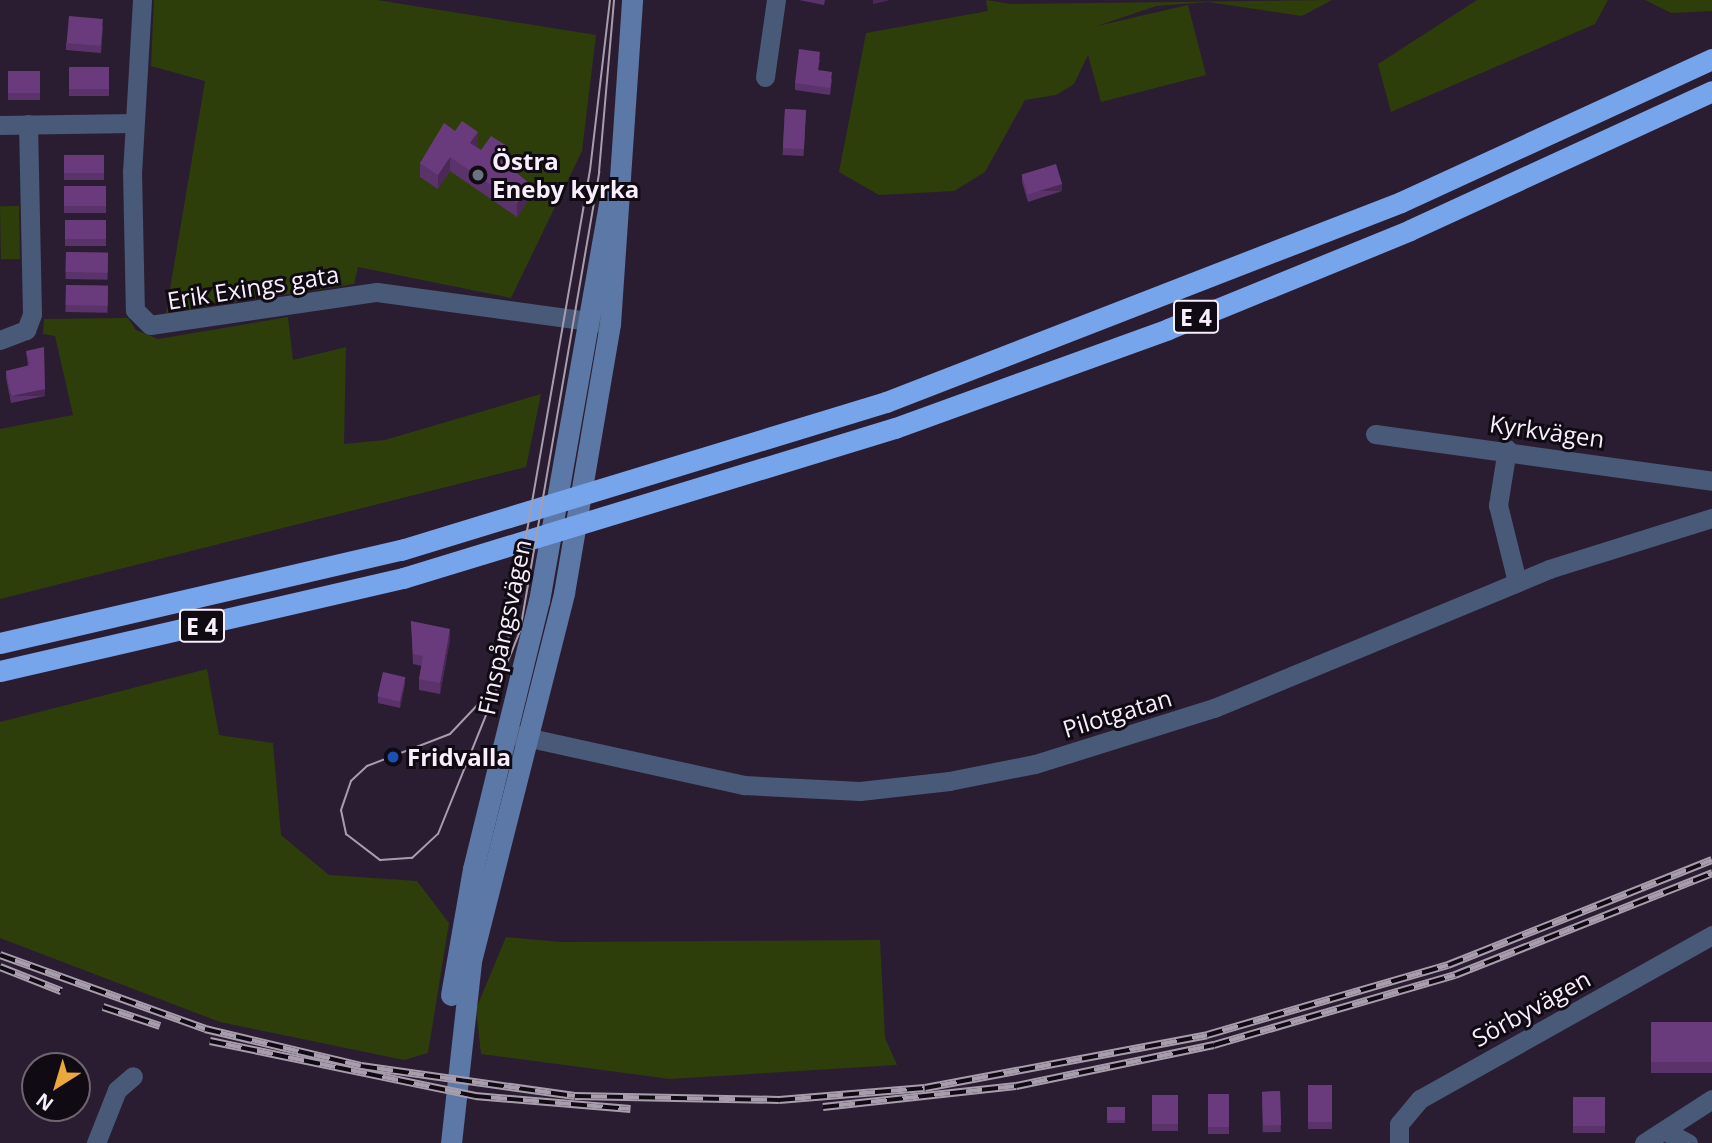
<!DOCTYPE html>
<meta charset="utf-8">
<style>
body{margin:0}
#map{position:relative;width:1712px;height:1143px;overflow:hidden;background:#2b1d31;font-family:"Open Sans",sans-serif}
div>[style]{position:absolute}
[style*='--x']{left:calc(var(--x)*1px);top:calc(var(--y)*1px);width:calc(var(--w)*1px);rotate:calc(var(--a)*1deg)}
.green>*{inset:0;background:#2d3e0b;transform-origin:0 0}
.minor>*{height:19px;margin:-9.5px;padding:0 9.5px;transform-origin:9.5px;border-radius:9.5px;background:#485a77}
.secondary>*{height:21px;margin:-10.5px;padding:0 10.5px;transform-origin:10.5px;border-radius:10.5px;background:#5b78a6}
.motorway>*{height:21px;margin:-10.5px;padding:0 10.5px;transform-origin:10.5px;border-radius:10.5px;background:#77a5ec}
.tram>*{height:2px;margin:-1px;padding:0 1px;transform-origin:1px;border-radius:1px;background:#a89dad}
.rail>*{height:8px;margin-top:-4px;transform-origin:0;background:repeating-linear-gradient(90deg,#100a13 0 16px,#a89dad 0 32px);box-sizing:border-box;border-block:2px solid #a89dad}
.wall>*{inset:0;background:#5b336b;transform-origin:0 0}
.shaded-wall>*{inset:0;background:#4a2957;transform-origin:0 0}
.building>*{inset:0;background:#6a3b7c;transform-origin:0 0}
.dots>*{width:19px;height:19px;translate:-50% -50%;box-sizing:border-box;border:4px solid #100a13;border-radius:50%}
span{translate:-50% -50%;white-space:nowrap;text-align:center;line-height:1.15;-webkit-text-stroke:6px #100a13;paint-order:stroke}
.shield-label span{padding:2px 5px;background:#100a13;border:2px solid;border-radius:5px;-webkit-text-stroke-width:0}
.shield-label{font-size:23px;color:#f8eefc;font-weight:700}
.poi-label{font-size:24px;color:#f8eefc;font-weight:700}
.left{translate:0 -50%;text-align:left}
.street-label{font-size:24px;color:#f8eefc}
.north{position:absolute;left:21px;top:1052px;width:70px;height:70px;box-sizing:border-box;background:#100a13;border:2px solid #6d6570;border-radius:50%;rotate:217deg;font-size:19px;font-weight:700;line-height:28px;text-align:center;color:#f8eefc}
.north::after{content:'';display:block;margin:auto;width:24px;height:32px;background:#eda83c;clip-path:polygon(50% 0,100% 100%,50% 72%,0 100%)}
</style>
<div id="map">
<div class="green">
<i style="clip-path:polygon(154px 0,377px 0,596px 35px,582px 151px,511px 298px,358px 267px,354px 284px,166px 313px,205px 81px,151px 66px)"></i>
<i style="clip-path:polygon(986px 0,1011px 4px,1332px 0,1302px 16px,1208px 2px,1156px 6px,1097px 26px,1188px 5px,1206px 75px,1101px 102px,1088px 55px,1074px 84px,1056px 95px,1025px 100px,985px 172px,954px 191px,879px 195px,839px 172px,866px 33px,988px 11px)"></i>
<i style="clip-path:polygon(1477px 0,1608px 0,1595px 24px,1391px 112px,1378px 64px)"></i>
<i style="clip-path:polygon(1645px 0,1712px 0,1712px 11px,1671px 13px)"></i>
<i style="left:19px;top:206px;width:53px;height:19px;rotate:89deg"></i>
<i style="clip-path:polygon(288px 317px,293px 360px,346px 347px,344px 444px,385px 440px,541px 394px,526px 467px,0 599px,0 429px,73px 415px,55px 336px,43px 334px,44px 319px,128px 318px,136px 330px,158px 339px)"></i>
<i style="clip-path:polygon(207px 669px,219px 735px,273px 743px,281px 835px,329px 875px,417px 881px,449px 923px,428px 1053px,404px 1060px,220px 1022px,0 938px,0 722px)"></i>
<i style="clip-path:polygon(506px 937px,561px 942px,880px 940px,885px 1038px,897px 1065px,670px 1079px,481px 1054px,476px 1009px)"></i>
</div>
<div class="minor">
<i style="--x:142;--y:0;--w:171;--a:93.3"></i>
<i style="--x:132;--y:171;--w:139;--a:88.8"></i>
<i style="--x:135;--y:310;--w:21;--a:45"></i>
<i style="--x:150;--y:325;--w:229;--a:-8.3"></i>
<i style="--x:377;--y:292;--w:235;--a:7.8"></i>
<i style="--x:765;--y:77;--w:78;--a:-81.9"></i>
<i style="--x:0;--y:125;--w:134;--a:-0.9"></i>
<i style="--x:0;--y:340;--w:28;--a:-21"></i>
<i style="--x:26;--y:330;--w:17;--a:-69"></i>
<i style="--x:32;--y:314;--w:190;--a:-91.2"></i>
<i style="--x:1375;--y:434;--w:340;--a:7.9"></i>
<i style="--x:1507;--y:449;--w:57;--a:99.1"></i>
<i style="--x:1498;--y:505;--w:79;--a:76.1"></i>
<i style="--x:512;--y:734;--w:238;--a:12.4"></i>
<i style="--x:744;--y:785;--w:116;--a:3"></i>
<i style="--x:860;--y:791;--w:90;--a:-6.4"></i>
<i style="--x:949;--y:781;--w:88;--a:-11.2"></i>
<i style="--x:1035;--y:764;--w:188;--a:-17.4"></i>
<i style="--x:1214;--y:708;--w:363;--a:-22.5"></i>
<i style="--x:1549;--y:569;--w:171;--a:-17.4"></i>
<i style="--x:1665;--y:1131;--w:26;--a:28"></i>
<i style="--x:96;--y:1143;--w:57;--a:-68.4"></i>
<i style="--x:117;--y:1090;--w:21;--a:-41"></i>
<i style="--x:1399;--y:1143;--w:19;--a:-90"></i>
<i style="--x:1399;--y:1124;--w:33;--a:-50"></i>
<i style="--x:1420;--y:1099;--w:335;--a:-29.3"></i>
<i style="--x:1644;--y:1143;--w:81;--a:-32.9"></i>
</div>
<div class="secondary">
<i style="--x:451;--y:995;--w:128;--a:-80.1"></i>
<i style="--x:473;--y:869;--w:276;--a:-76.2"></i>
<i style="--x:539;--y:601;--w:414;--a:-80"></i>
<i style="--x:451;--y:1143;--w:183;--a:-83.7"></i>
<i style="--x:471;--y:961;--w:380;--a:-75.8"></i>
<i style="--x:564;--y:593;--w:273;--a:-80.3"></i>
<i style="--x:610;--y:324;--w:325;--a:-86.1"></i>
</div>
<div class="motorway">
<i style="--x:0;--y:643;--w:412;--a:-13.1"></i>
<i style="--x:401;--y:550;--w:507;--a:-16.97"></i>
<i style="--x:886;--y:402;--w:552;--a:-21.22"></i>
<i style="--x:1401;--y:202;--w:342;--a:-24.7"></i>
<i style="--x:0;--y:671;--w:414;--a:-13"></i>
<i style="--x:403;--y:578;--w:514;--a:-16.96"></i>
<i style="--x:895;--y:428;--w:290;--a:-19.9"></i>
<i style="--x:1168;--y:329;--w:261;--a:-22.2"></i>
<i style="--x:1410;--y:230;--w:332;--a:-24.7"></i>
</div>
<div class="tram">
<i style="--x:610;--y:0;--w:171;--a:96.7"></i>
<i style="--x:590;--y:170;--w:485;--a:99.9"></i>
<i style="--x:507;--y:648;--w:54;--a:114.2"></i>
<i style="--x:485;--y:697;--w:51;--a:133.4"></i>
<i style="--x:450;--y:734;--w:89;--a:158.9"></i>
<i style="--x:367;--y:766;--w:22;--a:137"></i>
<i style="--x:351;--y:781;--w:31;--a:109"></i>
<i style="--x:341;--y:810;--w:25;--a:78"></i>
<i style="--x:346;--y:834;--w:43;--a:37.4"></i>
<i style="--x:380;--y:860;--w:32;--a:-4"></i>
<i style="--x:412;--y:858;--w:35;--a:-43"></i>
<i style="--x:438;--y:834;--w:219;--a:-68"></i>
<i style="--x:520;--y:631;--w:466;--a:-80.2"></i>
<i style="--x:599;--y:172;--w:173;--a:-85"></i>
</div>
<div class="rail">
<i style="--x:0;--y:955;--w:218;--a:19.8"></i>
<i style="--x:205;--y:1029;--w:160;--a:13.3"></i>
<i style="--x:361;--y:1066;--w:216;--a:8"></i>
<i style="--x:575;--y:1096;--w:204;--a:1.1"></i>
<i style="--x:779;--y:1100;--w:146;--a:-4.7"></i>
<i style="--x:925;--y:1088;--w:287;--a:-10.6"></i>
<i style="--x:1207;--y:1035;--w:251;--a:-16.2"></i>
<i style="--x:1448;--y:965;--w:284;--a:-21.7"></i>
<i style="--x:0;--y:967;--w:66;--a:21.5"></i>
<i style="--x:103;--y:1007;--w:60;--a:18.4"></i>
<i style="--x:210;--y:1041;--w:271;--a:11.7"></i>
<i style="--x:475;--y:1096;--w:156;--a:4.8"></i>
<i style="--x:823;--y:1107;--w:194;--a:-6.2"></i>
<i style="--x:1016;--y:1086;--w:202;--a:-11.7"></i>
<i style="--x:1214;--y:1045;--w:251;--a:-16.2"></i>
<i style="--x:1455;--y:975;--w:277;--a:-21.6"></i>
</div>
<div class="wall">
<i style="clip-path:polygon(799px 0,825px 0,824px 5px)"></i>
<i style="clip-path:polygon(103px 26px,101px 53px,66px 50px,66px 43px)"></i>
<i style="clip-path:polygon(820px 59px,818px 70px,832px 79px,830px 95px,795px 90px,795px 83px)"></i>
<i style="left:69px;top:67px;width:40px;height:29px"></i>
<i style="left:40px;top:71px;width:29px;height:32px;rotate:90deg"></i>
<i style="left:785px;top:109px;width:21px;height:46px;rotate:3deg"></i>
<i style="clip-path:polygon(478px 146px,477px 147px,481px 150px,507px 160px,505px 163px,530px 198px,517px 217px,450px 171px,438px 189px,420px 177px,420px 163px)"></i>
<i style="left:104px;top:155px;width:25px;height:40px;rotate:90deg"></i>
<i style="clip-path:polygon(1022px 175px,1062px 191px,1028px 202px,1022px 182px)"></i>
<i style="left:106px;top:186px;width:27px;height:42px;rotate:90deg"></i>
<i style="left:65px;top:220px;width:41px;height:26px"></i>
<i style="left:66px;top:252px;width:42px;height:27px;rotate:1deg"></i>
<i style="left:66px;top:285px;width:42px;height:27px;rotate:1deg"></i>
<i style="clip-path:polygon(26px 351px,45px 396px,11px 403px,6px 378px,6px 371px,28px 366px)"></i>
<i style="clip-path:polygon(411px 621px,450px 639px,440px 694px,419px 690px,419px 679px,422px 666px,413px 664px)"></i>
<i style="clip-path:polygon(405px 684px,400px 708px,378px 703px,378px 696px)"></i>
<i style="left:1712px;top:1022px;width:51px;height:61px;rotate:90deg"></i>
<i style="left:1308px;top:1085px;width:24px;height:44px"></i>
<i style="left:1280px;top:1091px;width:41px;height:18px;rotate:89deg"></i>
<i style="left:1208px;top:1094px;width:21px;height:40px"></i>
<i style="left:1152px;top:1095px;width:26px;height:36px"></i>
<i style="left:1573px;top:1097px;width:32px;height:36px"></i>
<i style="left:1107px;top:1107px;width:18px;height:16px"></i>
</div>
<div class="shaded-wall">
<i style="clip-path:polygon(873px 0,890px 0,873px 4px)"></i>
<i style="clip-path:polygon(478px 132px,478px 146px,470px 157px,470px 143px)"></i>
<i style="clip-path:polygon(507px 146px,507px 160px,499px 172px,499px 158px)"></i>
<i style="clip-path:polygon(450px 157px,450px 171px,438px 189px,438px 175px)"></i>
<i style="clip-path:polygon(530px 184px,530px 198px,517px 217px,517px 203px)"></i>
<i style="left:1062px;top:184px;width:7px;height:36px;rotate:90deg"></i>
<i style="left:45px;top:389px;width:7px;height:35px;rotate:90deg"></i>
<i style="clip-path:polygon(450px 629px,450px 639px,440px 694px,440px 683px)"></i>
<i style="clip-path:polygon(405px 677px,405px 684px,400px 708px,400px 700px)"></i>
</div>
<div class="building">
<i style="left:69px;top:16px;width:34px;height:27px;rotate:5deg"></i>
<i style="clip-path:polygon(799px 49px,820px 52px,818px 70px,832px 72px,830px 88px,795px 83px)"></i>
<i style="left:69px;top:67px;width:40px;height:22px"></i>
<i style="left:40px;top:71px;width:22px;height:32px;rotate:90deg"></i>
<i style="left:785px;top:109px;width:21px;height:39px;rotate:3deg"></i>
<i style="clip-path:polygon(462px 121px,478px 132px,470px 143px,481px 150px,491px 136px,507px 146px,499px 158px,530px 184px,517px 203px,450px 157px,438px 175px,420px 163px,444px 123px,455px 131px)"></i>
<i style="left:104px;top:155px;width:18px;height:40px;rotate:90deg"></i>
<i style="left:1056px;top:164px;width:21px;height:36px;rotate:73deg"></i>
<i style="left:106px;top:186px;width:20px;height:42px;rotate:90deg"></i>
<i style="left:65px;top:220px;width:41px;height:19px"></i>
<i style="left:66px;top:252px;width:42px;height:20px;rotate:1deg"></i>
<i style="left:66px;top:285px;width:42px;height:20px;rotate:1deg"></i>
<i style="clip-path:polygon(44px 347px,45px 389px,11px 396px,6px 371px,30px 365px,26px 351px)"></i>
<i style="clip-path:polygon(411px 621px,450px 629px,440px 683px,419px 679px,423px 656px,413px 654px)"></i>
<i style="left:383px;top:672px;width:23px;height:25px;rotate:13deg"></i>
<i style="left:1712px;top:1022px;width:40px;height:61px;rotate:90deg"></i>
<i style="left:1308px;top:1085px;width:24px;height:37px"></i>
<i style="left:1280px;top:1091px;width:34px;height:18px;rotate:88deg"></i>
<i style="left:1208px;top:1094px;width:21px;height:33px"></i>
<i style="left:1152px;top:1095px;width:26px;height:29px"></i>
<i style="left:1573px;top:1097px;width:32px;height:29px"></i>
<i style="left:1107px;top:1107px;width:18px;height:13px"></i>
</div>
<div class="dots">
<i style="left:478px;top:175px;background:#6b7280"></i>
<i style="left:393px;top:757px;background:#1a4fb4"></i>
</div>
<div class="shield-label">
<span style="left:1196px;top:317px">E 4</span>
<span style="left:202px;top:626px">E 4</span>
</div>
<div class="poi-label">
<span class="left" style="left:492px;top:175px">Östra<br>Eneby kyrka</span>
<span class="left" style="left:407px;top:757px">Fridvalla</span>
</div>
<div class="street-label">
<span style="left:253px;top:287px;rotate:-9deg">Erik Exings gata</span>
<span style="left:1547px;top:431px;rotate:8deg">Kyrkvägen</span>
<span style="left:504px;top:627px;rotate:-78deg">Finspångsvägen</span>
<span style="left:1117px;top:713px;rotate:-17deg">Pilotgatan</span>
<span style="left:1531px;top:1008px;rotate:-29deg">Sörbyvägen</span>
</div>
<div class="north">N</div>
</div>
